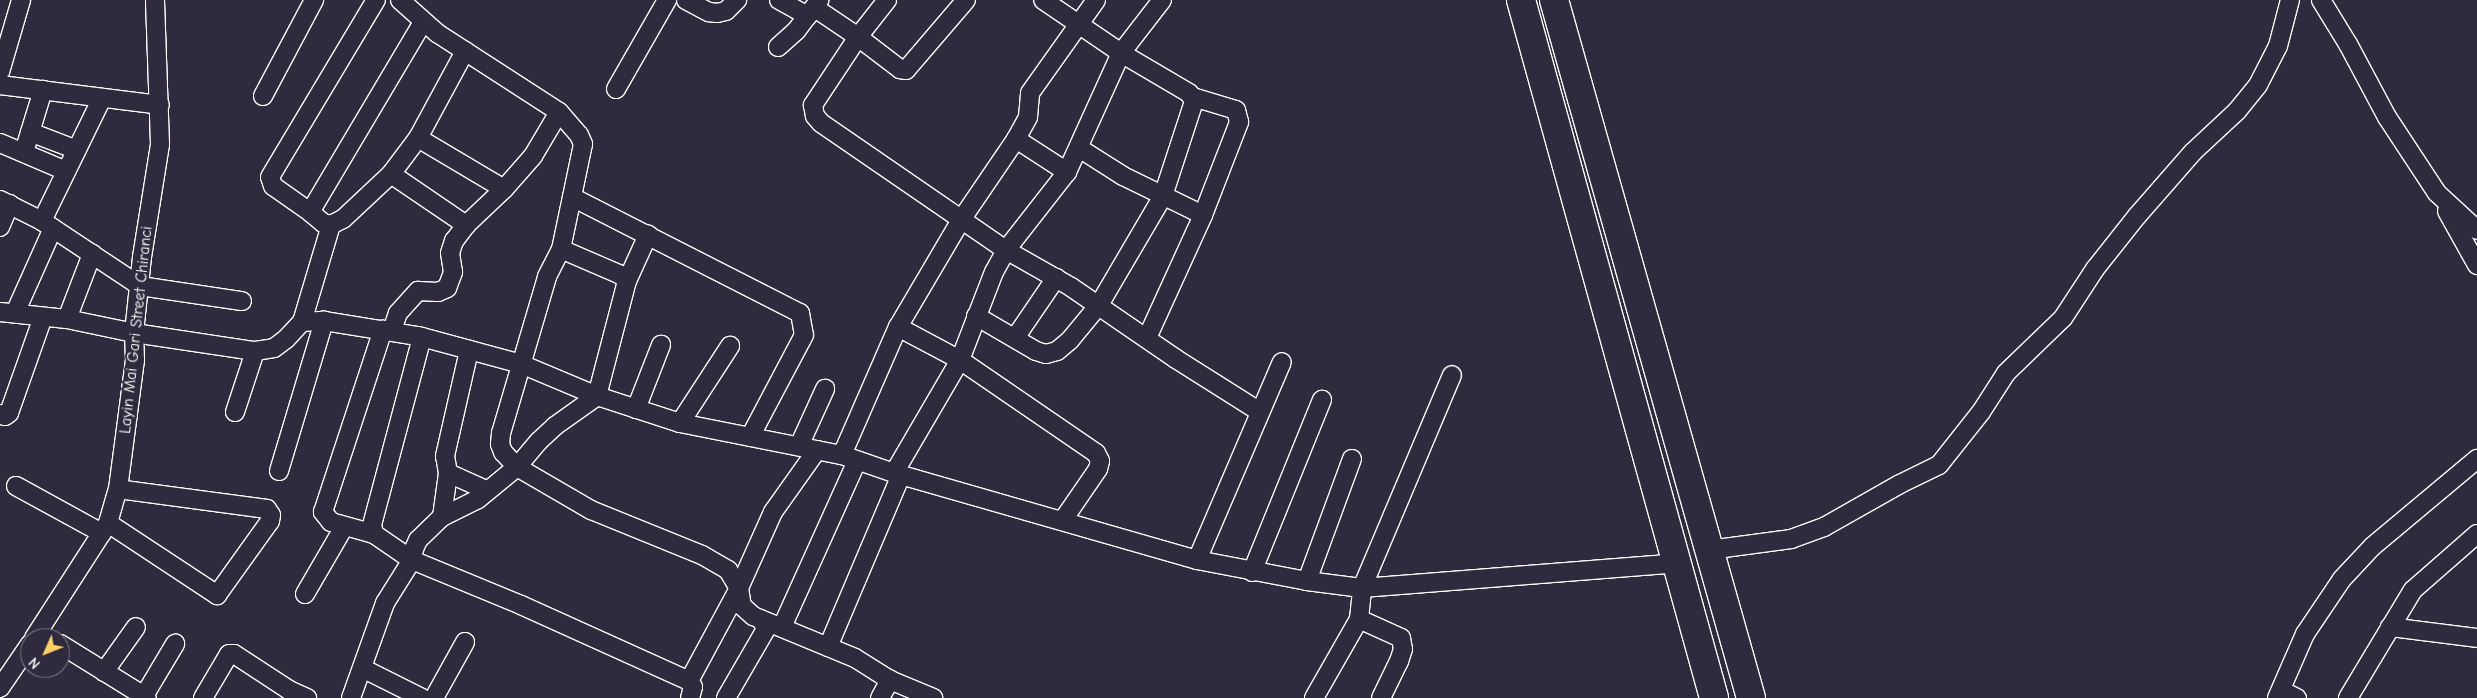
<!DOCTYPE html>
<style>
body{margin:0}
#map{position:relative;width:2477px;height:698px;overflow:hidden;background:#2f2a3d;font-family:"Comic Neue",sans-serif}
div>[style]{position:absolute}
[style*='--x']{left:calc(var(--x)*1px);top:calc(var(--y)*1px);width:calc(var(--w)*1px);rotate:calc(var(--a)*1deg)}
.roads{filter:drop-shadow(1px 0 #fff) drop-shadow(-1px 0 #fff) drop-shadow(0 1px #fff) drop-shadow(0 -1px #fff)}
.minor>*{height:18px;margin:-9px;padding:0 9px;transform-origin:9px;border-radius:9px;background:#2f2a3d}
.primary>*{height:28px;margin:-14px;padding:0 14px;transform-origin:14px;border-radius:14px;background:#2f2a3d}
span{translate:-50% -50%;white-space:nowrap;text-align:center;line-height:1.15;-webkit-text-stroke:4px #2f2a3d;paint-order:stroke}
.street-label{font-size:16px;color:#fff}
.north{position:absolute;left:20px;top:628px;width:50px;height:50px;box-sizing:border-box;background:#2f2a3d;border:1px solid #827f8b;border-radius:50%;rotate:226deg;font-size:14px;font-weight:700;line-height:20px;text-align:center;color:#fff}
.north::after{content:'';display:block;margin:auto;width:18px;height:22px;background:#ffd166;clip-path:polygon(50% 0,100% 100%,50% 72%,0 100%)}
</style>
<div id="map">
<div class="roads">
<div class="minor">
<i style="--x:400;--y:0;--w:50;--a:41.7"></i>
<i style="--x:437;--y:33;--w:145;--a:32.9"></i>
<i style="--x:559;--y:112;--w:30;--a:49"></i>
<i style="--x:579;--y:135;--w:10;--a:66"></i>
<i style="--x:583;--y:144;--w:107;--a:101.8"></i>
<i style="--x:561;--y:249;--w:31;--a:117"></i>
<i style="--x:547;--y:277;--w:163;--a:106.4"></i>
<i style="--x:501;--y:433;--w:11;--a:95"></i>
<i style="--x:500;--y:444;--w:9;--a:69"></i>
<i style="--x:503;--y:452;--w:21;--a:47"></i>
<i style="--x:517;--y:467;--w:86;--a:30.2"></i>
<i style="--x:591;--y:510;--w:120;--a:22.1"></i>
<i style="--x:702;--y:555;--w:30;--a:30"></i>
<i style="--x:728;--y:570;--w:21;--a:59"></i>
<i style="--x:739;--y:588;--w:18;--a:81"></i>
<i style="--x:742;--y:606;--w:15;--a:42"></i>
<i style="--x:753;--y:616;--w:110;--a:22.4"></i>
<i style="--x:855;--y:658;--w:41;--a:32.2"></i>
<i style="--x:890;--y:680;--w:47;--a:22.7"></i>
<i style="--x:686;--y:0;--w:26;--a:28"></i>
<i style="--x:709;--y:12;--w:8;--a:7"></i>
<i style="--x:717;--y:13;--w:9;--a:-13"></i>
<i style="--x:726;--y:11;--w:16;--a:-45"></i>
<i style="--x:779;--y:0;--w:33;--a:29"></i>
<i style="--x:887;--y:0;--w:47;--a:128.1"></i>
<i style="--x:858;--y:37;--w:82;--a:123.5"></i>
<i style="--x:813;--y:105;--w:11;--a:80"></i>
<i style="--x:815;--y:116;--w:9;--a:49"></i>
<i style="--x:821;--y:123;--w:224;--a:34.5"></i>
<i style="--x:1006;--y:250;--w:75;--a:29.6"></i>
<i style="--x:1071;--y:287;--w:127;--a:34.4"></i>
<i style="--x:1176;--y:359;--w:99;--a:32.2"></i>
<i style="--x:2321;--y:0;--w:52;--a:58.5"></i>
<i style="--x:2348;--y:44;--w:83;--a:61.9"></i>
<i style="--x:2387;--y:117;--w:91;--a:56.7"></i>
<i style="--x:2437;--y:193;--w:54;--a:42.8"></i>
<i style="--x:815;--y:8;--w:52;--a:34"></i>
<i style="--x:858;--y:37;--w:53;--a:37.3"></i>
<i style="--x:900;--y:69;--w:6;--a:9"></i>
<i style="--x:906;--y:70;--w:92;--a:-49.4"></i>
<i style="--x:423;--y:22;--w:221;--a:120.7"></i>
<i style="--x:310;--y:212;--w:17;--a:40"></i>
<i style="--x:323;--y:223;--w:8;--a:14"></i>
<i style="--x:331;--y:225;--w:13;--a:-27"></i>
<i style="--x:343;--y:219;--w:66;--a:-43.2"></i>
<i style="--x:391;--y:174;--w:45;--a:-53.1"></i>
<i style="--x:418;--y:138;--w:99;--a:-61.6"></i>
<i style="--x:778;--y:47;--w:24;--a:-42"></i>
<i style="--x:796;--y:31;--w:39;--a:-53"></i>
<i style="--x:0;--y:72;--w:75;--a:-73.7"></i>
<i style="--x:0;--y:85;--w:161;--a:7.1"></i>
<i style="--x:616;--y:89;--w:103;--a:-60.2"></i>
<i style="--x:263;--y:96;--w:109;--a:-62"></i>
<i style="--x:102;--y:98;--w:137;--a:116"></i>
<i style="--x:42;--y:221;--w:118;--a:33.6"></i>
<i style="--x:140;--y:286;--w:103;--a:8.4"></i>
<i style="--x:30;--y:132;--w:50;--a:21"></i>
<i style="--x:418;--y:138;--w:100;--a:30.7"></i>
<i style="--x:1016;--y:139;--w:61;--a:32.9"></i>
<i style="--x:0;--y:143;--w:72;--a:23"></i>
<i style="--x:1079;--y:148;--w:52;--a:32.5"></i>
<i style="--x:1123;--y:176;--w:89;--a:26"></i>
<i style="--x:24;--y:152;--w:65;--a:-73"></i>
<i style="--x:391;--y:174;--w:91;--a:34.2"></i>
<i style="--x:572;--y:197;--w:256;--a:27"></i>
<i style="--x:800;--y:313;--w:22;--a:80"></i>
<i style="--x:804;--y:335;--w:115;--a:117.9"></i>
<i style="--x:0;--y:200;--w:47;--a:26.6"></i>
<i style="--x:2447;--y:211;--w:62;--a:60.9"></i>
<i style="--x:310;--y:212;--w:45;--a:-144.9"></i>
<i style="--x:273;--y:186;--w:9;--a:-108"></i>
<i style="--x:270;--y:177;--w:206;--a:-59.1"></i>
<i style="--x:0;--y:227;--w:25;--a:-67"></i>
<i style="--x:627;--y:281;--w:51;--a:-65.5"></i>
<i style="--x:0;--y:312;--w:67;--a:6"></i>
<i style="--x:67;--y:319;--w:68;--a:11.8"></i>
<i style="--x:134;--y:333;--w:122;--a:8.5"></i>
<i style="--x:255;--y:351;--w:19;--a:-9"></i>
<i style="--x:274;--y:348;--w:15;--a:-37"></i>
<i style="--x:286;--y:339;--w:23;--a:-47"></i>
<i style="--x:302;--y:322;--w:22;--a:-3"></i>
<i style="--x:324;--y:321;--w:95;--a:9.1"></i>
<i style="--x:418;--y:336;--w:107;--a:15.2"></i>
<i style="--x:521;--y:364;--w:82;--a:22.8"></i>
<i style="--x:597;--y:396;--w:87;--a:18"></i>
<i style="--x:680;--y:423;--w:165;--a:11.2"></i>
<i style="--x:842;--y:455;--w:55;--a:19.1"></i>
<i style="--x:894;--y:473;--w:315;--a:16"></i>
<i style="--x:1197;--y:560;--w:112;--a:10.8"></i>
<i style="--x:1307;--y:581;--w:55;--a:7.3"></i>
<i style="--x:1362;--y:588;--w:316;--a:-4.5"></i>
<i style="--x:15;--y:313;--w:93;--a:-65.9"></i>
<i style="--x:976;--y:316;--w:69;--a:30.3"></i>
<i style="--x:1036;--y:351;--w:10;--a:17"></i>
<i style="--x:1046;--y:354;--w:11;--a:-15"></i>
<i style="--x:1057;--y:351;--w:17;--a:-40"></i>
<i style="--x:1070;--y:340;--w:45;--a:-50.4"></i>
<i style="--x:1099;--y:305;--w:126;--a:-59.6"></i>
<i style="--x:1163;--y:196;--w:100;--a:-71.9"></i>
<i style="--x:1194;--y:101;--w:9;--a:-122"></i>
<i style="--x:1189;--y:93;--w:79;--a:-149.5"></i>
<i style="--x:1121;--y:53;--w:94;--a:-145.8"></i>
<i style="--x:67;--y:319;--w:70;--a:-69"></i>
<i style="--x:302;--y:322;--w:101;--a:-73.4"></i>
<i style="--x:898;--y:327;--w:70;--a:28"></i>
<i style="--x:960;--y:360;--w:165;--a:34.4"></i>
<i style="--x:1096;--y:453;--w:9;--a:63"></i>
<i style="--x:1100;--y:461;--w:8;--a:104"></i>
<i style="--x:1098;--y:469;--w:62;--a:124.5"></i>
<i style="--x:392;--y:331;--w:19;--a:-72"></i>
<i style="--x:398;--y:313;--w:30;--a:-48"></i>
<i style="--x:418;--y:291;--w:20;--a:3"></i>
<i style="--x:438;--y:292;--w:10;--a:-24"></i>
<i style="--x:447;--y:288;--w:17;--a:-69"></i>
<i style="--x:453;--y:272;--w:19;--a:-99"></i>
<i style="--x:450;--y:253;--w:13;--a:-72"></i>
<i style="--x:454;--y:241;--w:20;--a:-53"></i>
<i style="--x:466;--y:225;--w:52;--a:-43.5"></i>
<i style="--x:504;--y:189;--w:44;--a:-48.7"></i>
<i style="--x:533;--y:156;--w:51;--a:-59.4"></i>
<i style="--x:422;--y:337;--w:195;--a:104.9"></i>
<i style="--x:372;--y:525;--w:9;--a:77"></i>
<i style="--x:374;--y:534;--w:46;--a:34.4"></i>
<i style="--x:412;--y:560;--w:118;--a:22.4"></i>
<i style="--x:521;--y:605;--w:184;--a:24.3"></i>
<i style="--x:689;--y:681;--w:7;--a:56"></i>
<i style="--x:693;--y:687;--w:11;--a:105"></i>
<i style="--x:1015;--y:338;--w:73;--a:-55.7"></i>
<i style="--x:1147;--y:338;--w:135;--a:-65.5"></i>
<i style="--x:1203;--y:215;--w:100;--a:-68.8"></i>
<i style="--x:1239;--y:122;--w:12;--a:-104"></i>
<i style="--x:1236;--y:110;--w:45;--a:-163.2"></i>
<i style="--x:636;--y:409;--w:69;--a:-68.7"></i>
<i style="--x:235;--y:412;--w:64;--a:-71.8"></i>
<i style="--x:0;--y:414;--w:5;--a:22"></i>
<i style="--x:5;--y:416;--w:5;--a:-37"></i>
<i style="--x:9;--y:413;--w:102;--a:-70.5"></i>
<i style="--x:680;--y:423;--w:92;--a:-57"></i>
<i style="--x:799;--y:446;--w:63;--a:-65.5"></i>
<i style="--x:842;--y:455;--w:140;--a:-66.4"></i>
<i style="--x:898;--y:327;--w:124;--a:-59.5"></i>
<i style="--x:961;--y:220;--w:98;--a:-55.8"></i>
<i style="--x:1016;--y:139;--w:25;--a:-61"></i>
<i style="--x:1028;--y:117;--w:24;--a:-85"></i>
<i style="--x:1030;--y:93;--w:114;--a:-54.6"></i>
<i style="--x:279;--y:471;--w:157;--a:-73.3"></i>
<i style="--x:448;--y:473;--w:42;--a:24.1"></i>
<i style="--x:894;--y:473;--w:131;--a:-59.7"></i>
<i style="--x:960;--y:360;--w:94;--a:-68.9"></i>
<i style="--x:994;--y:272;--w:25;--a:-61"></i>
<i style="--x:1006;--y:250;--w:99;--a:-52"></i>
<i style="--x:1067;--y:172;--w:131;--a:-65.6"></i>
<i style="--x:1121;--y:53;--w:67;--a:-52.3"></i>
<i style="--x:16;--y:486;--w:98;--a:28.7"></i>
<i style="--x:442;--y:517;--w:44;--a:-82.2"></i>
<i style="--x:448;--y:473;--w:17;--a:-100"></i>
<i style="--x:445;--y:456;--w:109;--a:-77.2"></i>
<i style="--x:108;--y:523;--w:131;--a:33.4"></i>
<i style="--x:217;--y:595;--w:91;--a:-54.4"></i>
<i style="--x:270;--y:521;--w:6;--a:-81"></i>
<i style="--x:271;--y:515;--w:7;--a:-124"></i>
<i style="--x:267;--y:509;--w:150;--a:-172.4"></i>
<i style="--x:374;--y:534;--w:45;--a:-164.4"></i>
<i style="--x:331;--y:522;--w:13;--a:-129"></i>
<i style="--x:323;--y:512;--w:192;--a:-71.8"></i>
<i style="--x:1709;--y:550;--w:83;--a:-7.6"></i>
<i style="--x:1791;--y:539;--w:35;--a:-20"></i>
<i style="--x:1824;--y:527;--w:87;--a:-29.5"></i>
<i style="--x:1900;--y:484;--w:43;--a:-26"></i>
<i style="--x:1939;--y:465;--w:68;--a:-51.6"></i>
<i style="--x:1981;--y:412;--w:46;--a:-57.3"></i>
<i style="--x:2006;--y:373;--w:79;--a:-44"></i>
<i style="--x:2063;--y:318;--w:59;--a:-56.9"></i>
<i style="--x:2095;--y:269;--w:68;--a:-51.6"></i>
<i style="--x:2137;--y:216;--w:85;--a:-48.8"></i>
<i style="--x:2193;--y:152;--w:60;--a:-43"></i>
<i style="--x:2237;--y:111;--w:33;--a:-51"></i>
<i style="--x:2258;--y:85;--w:44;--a:-62.9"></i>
<i style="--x:2278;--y:46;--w:48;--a:-75.4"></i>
<i style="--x:1197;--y:560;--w:215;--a:-66.8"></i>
<i style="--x:1252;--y:572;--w:186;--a:-67.9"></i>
<i style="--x:1307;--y:581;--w:130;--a:-69.8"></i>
<i style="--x:305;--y:594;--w:78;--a:-59.8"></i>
<i style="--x:1359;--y:619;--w:46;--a:24.3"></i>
<i style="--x:1401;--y:638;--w:11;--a:80"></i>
<i style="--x:1403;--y:649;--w:13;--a:108"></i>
<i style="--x:1399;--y:661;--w:41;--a:115.9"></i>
<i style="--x:782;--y:627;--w:182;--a:-65.7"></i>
<i style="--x:2390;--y:627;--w:88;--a:7.2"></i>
<i style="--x:34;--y:638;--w:137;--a:-57.2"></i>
<i style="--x:108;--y:523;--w:35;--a:-74"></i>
<i style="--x:118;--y:489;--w:130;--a:-82.5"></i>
<i style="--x:135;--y:360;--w:27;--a:-92"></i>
<i style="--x:134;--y:333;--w:76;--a:-84"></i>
<i style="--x:142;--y:257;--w:114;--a:-80.9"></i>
<i style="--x:160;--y:144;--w:144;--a:-92"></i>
<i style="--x:60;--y:644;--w:102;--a:31.8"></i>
<i style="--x:828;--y:647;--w:187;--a:-67"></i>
<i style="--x:362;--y:668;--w:67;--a:26.6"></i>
<i style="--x:104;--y:672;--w:55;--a:-54.6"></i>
<i style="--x:689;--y:681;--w:106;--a:-61.7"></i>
<i style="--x:739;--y:588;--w:83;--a:-65.9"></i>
<i style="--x:773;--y:512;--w:76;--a:-54.6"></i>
<i style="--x:0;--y:688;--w:53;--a:-55.7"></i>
<i style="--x:2281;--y:690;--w:18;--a:27"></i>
<i style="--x:144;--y:696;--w:61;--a:-59.2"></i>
<i style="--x:203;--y:698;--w:51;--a:-59.4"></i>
<i style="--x:229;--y:654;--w:5;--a:0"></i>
<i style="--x:234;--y:654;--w:66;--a:33.2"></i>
<i style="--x:289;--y:690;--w:20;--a:24"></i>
<i style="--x:351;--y:698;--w:101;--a:-70.3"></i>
<i style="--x:385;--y:603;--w:51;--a:-57.9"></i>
<i style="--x:412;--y:560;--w:11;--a:-80"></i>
<i style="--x:414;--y:549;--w:10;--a:-66"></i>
<i style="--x:418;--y:540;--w:33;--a:-44"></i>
<i style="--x:442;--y:517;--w:40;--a:-26.6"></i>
<i style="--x:478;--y:499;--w:50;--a:-39.4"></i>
<i style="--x:517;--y:467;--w:34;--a:-50"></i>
<i style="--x:539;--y:441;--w:22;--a:-43"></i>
<i style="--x:555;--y:426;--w:52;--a:-35.5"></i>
<i style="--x:597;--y:396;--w:119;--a:-75.4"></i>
<i style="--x:627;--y:281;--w:8;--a:-135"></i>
<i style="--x:621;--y:275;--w:65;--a:-156.6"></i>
<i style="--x:434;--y:698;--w:64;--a:-61"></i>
<i style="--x:726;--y:698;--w:80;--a:-59.9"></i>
<i style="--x:766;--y:629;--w:11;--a:-117"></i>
<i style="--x:880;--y:698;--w:21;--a:-61"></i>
<i style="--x:1314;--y:698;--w:91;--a:-60.3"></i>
<i style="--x:1359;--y:619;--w:31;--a:-84"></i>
<i style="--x:1362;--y:588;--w:231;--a:-67.1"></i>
<i style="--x:2277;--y:698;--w:70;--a:-66.4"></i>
<i style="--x:2305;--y:634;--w:66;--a:-56.1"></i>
<i style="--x:2342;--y:579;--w:45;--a:-46.8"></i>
<i style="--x:2373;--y:546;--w:136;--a:-39.9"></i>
<i style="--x:2348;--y:698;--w:126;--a:-59"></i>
<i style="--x:2413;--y:590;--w:85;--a:-41.2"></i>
</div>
<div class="primary">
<i style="--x:1521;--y:0;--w:724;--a:74.54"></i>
<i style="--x:1554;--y:0;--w:725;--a:74.24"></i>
</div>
</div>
<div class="street-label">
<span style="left:136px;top:330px;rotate:-84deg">Layin Mai Gari Street Chiranci</span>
</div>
<div class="north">N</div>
</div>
